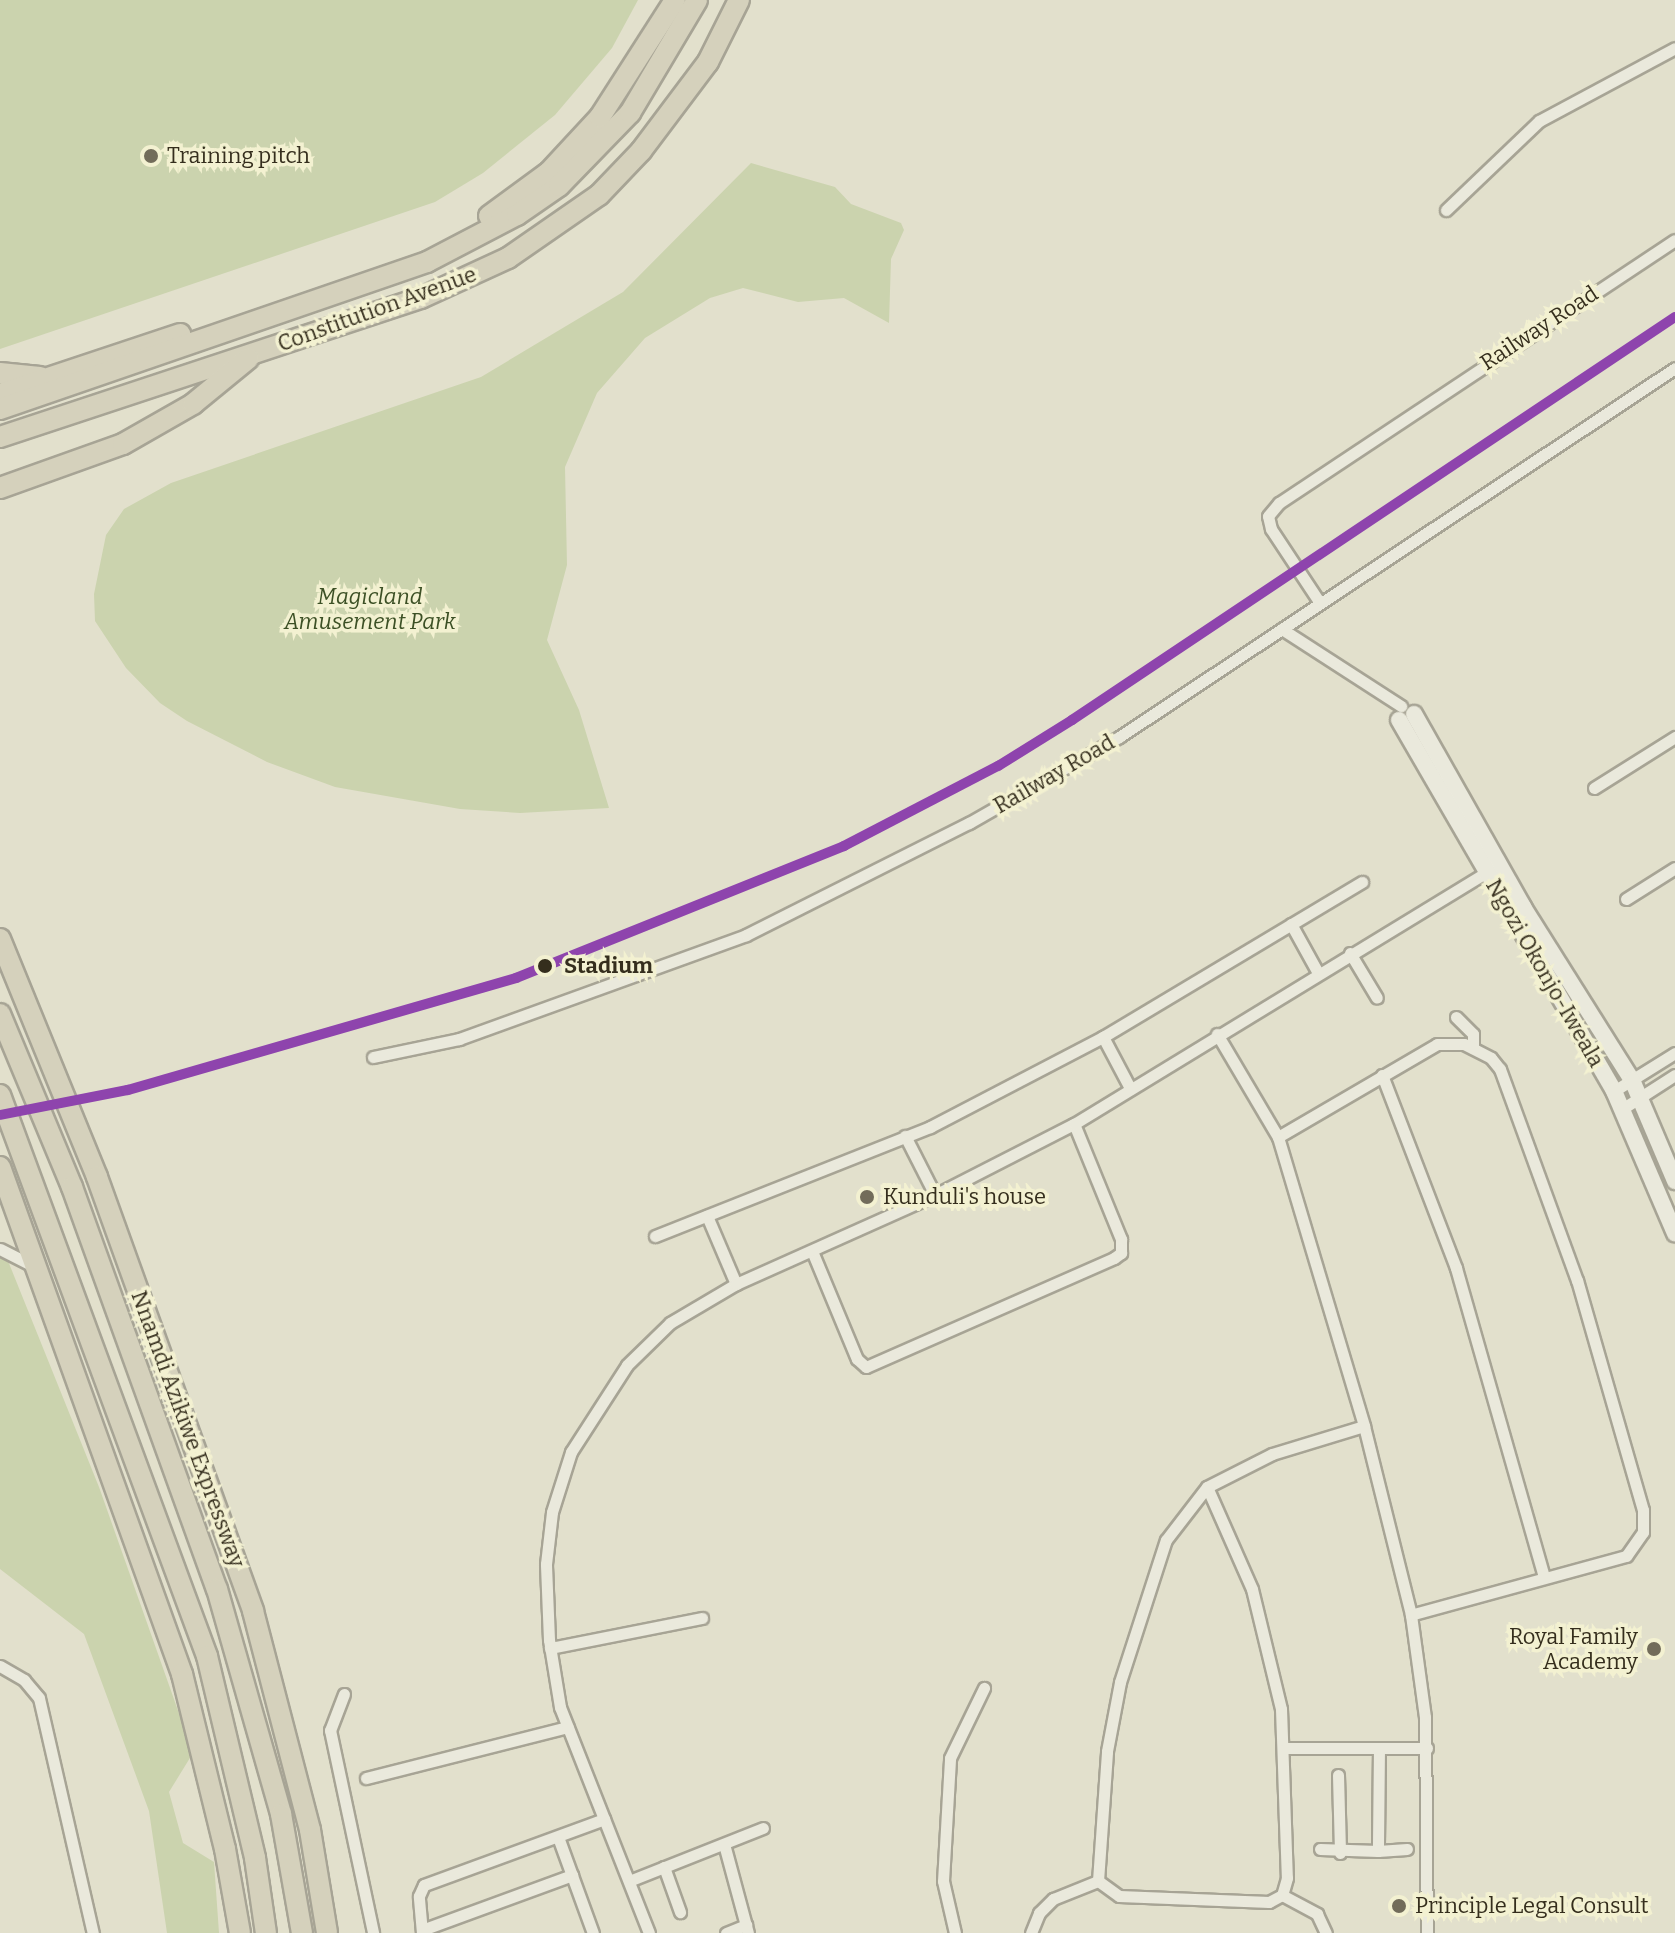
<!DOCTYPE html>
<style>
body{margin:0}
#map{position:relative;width:1675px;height:1933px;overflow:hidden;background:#e2e0cc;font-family:Bitter,serif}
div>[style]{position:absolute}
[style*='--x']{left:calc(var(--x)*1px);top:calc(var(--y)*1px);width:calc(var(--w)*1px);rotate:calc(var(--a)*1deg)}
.green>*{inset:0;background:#cbd3ae}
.roads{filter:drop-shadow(2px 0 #a7a495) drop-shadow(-2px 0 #a7a495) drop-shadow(0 2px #a7a495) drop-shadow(0 -2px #a7a495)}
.street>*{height:11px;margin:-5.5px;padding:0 5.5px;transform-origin:5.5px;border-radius:5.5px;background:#eae9dc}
.secondary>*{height:16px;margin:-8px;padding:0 8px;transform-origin:8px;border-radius:8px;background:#eae9dc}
.highway>*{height:20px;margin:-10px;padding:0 10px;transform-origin:10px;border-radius:10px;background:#d5d1bc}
.rail-1>*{height:10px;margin:-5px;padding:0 5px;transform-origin:5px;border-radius:5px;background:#8e44ad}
.dots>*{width:22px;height:22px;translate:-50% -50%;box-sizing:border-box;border:4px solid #f3f1d1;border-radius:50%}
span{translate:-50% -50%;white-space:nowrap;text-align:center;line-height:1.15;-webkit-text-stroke:7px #f3f1d1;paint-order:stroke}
.poi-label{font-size:22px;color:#352e1d}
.left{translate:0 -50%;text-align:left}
.right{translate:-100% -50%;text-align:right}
.street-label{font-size:22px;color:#352e1d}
.park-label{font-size:22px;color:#3c5025;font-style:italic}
.stop-label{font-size:22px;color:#352e1d;font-weight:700}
</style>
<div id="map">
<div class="green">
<i style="clip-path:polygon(0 0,638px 0,612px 48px,555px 115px,483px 173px,435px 202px,0 349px)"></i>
<i style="clip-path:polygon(751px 163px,835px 187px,851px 204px,901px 223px,904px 230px,891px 259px,889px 323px,844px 298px,798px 302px,743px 288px,710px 298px,645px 338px,597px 393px,565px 467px,567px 565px,547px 640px,579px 710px,609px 808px,520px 813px,460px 809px,335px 787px,267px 762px,187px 721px,160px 703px,126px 668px,95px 621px,94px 594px,106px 535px,124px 509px,171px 483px,481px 377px,623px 292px)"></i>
<i style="clip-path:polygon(0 1241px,99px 1487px,193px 1753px,169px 1792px,183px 1843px,214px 1862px,219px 1933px,167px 1933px,149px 1811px,84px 1634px,0 1569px)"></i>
</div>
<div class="roads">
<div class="street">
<i style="--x:1446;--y:210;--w:129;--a:-43.7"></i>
<i style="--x:1539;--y:121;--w:154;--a:-28.2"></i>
<i style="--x:1320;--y:603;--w:89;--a:-123.5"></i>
<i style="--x:1271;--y:529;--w:13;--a:-103"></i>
<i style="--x:1268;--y:516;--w:17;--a:-50"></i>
<i style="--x:1279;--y:503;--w:475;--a:-33.6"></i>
<i style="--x:1282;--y:629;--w:142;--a:32.9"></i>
<i style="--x:1594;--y:788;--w:96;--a:-32.2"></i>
<i style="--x:1626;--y:899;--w:58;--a:-32.3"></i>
<i style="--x:1291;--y:924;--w:56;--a:61.1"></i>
<i style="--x:1350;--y:953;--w:52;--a:59"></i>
<i style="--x:1456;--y:1017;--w:24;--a:45"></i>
<i style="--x:1473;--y:1034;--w:14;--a:90"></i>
<i style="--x:1217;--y:1034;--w:120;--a:59.4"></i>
<i style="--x:1278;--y:1137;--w:302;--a:73.4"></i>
<i style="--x:1364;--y:1426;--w:195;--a:76"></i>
<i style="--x:1411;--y:1615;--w:103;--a:82.2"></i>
<i style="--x:1425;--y:1717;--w:216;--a:89.5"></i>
<i style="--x:1103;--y:1037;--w:58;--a:62.1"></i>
<i style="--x:373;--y:1057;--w:88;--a:-11.8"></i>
<i style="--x:459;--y:1039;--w:305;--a:-19.9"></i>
<i style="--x:746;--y:935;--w:250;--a:-26.7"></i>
<i style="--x:969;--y:823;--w:173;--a:-29.8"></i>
<i style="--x:1119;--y:737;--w:667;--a:-33.57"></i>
<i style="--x:1382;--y:1075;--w:207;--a:69"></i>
<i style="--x:1456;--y:1268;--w:320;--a:74.1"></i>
<i style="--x:1614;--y:1091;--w:72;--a:-31.9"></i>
<i style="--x:1622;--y:1109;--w:63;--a:-32.7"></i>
<i style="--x:905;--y:1136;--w:66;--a:63"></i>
<i style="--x:1278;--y:1137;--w:184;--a:-30.3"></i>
<i style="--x:1437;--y:1044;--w:27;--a:0"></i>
<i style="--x:1464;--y:1044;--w:30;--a:27"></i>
<i style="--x:1491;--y:1058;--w:14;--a:51"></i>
<i style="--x:1500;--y:1069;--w:225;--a:70"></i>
<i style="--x:1577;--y:1280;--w:239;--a:74"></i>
<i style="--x:1643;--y:1510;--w:22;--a:90"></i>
<i style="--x:1643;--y:1532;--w:29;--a:125"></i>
<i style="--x:1626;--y:1556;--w:223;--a:164.7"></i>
<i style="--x:707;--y:1216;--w:74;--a:66.9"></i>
<i style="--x:655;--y:1236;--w:296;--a:-21.6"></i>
<i style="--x:930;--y:1127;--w:195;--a:-27.5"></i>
<i style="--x:1103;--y:1037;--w:302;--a:-30.9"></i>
<i style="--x:0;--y:1249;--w:38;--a:27"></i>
<i style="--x:812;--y:1251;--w:117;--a:67.4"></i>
<i style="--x:857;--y:1359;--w:12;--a:42"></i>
<i style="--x:866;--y:1367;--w:271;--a:-23.7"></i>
<i style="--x:1114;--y:1258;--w:9;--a:-36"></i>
<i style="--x:1121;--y:1253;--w:14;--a:-90"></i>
<i style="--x:1121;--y:1239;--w:124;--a:-112.2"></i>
<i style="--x:1207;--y:1487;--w:111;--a:66.2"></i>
<i style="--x:1252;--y:1589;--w:123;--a:76.4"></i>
<i style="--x:1281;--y:1709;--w:169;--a:88"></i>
<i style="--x:1287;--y:1878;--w:18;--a:106"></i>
<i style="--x:1282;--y:1895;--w:15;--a:152"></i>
<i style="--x:1269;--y:1902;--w:150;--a:-177.7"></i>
<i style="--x:1119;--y:1896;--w:26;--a:-144"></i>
<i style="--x:1098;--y:1881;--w:130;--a:-86"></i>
<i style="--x:1107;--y:1751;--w:70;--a:-79.3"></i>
<i style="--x:1120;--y:1682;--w:149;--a:-72.1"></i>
<i style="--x:1166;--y:1540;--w:67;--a:-52.3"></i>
<i style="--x:1207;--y:1487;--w:73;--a:-26.9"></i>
<i style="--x:1272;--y:1454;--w:96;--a:-16.9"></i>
<i style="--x:550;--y:1648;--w:155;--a:-11.2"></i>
<i style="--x:0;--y:1666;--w:28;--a:30"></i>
<i style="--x:24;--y:1680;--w:23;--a:50"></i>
<i style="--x:39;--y:1698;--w:241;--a:77.1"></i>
<i style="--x:344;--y:1694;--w:39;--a:111"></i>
<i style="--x:330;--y:1730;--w:208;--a:78"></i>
<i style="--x:1286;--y:1748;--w:141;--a:0"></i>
<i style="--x:1379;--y:1748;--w:103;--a:90.6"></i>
<i style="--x:1378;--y:1851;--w:29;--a:-4"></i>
<i style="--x:1338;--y:1775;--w:78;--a:88.5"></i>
<i style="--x:366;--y:1778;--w:208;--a:-14.2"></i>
<i style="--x:558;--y:1837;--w:102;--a:70"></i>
<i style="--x:724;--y:1844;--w:92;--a:74.9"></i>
<i style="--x:1320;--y:1849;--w:58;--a:2"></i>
<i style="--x:664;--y:1867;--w:48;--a:70.4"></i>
<i style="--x:629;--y:1881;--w:144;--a:-21.6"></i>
<i style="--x:1282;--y:1895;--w:40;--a:28"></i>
<i style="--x:1317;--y:1914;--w:21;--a:65"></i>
<i style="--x:422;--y:1930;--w:160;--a:-20.1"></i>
<i style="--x:422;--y:1933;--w:37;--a:-95"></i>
<i style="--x:419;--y:1896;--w:12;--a:-66"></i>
<i style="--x:424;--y:1885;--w:192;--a:-20.1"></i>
<i style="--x:649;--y:1933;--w:243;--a:-111.5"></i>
<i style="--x:560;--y:1707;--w:68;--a:-99.3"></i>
<i style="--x:549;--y:1640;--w:76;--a:-92.3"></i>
<i style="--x:546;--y:1564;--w:52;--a:-83.4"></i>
<i style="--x:552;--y:1512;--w:63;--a:-72.4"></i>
<i style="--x:571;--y:1452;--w:103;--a:-57.2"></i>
<i style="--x:627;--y:1365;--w:60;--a:-44.3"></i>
<i style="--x:670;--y:1323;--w:77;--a:-30.6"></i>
<i style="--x:736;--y:1284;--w:218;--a:-24.1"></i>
<i style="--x:935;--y:1195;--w:156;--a:-27.1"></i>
<i style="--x:1074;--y:1124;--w:490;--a:-31.4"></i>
<i style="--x:726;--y:1933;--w:22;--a:-22"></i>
<i style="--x:955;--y:1933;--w:53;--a:-103"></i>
<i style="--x:943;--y:1881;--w:123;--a:-86.7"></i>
<i style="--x:950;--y:1758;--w:78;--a:-64.1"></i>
<i style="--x:1031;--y:1933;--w:22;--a:-68"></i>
<i style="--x:1039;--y:1913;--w:20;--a:-45"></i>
<i style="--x:1053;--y:1899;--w:48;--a:-21.8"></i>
</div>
<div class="secondary">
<i style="--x:1414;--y:714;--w:222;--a:60.5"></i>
<i style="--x:1523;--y:907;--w:204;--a:57.8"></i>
<i style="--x:1632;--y:1080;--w:110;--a:66.9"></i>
<i style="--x:1399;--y:720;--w:429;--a:59.9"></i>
<i style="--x:1614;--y:1091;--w:155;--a:66.8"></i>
</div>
<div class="highway">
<i style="--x:489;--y:216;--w:74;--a:-36.3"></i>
<i style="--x:549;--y:172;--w:75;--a:-47.2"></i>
<i style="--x:600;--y:117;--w:139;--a:-57.3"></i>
<i style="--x:0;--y:373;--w:40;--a:5.7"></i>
<i style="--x:0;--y:394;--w:190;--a:-18.4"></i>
<i style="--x:0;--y:409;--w:452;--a:-19"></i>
<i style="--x:427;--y:262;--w:102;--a:-27.6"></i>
<i style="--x:517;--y:215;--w:51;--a:-34.6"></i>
<i style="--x:559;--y:186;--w:102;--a:-45.8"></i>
<i style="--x:630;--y:113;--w:131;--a:-59.3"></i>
<i style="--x:0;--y:437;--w:443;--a:-18.3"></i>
<i style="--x:421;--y:298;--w:96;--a:-24.7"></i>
<i style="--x:508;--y:258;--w:111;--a:-34.7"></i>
<i style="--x:599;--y:195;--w:61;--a:-46.3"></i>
<i style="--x:641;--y:151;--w:111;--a:-53"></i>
<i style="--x:708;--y:62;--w:69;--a:-63.4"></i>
<i style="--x:0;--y:488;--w:131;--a:-19.7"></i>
<i style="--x:123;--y:444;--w:81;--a:-29.7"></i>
<i style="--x:193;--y:404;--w:72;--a:-39.4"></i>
<i style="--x:0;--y:939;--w:257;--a:67.8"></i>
<i style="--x:97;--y:1177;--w:461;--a:70.2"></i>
<i style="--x:253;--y:1611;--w:226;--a:75.4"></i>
<i style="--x:310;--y:1830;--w:104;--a:80.6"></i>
<i style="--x:0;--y:1014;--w:187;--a:67.4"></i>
<i style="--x:72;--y:1187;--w:427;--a:70.2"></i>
<i style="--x:217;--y:1589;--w:234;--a:74.1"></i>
<i style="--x:281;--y:1814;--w:121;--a:80"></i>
<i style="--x:0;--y:1095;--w:598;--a:69.75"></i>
<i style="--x:207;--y:1656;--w:208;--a:76.6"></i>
<i style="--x:255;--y:1858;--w:76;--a:81.7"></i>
<i style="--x:0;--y:1167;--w:539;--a:70.25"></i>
<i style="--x:182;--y:1674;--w:180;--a:76.2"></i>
<i style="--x:225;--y:1849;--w:85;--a:79.9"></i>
</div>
</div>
<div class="rail-1">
<i style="--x:0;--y:1115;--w:130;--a:-11.1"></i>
<i style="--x:128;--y:1090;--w:404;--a:-16.1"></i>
<i style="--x:516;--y:978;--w:354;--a:-21.9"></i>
<i style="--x:844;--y:846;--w:174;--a:-27.5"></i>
<i style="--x:998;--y:766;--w:87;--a:-31.9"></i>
<i style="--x:1072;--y:720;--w:725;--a:-33.76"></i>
</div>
<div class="dots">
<i style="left:151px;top:156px;background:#726c5a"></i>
<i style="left:545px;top:966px;background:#352e1d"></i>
<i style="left:867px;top:1197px;background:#726c5a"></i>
<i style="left:1654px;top:1649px;background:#726c5a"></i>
<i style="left:1399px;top:1906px;background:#726c5a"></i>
</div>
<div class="poi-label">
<span class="left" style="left:167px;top:156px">Training pitch</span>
<span class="left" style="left:883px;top:1197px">Kunduli's house</span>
<span class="right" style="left:1638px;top:1649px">Royal Family<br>Academy</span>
<span class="left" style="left:1415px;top:1906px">Principle Legal Consult</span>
</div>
<div class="street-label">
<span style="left:377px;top:309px;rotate:-20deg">Constitution Avenue</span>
<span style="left:1539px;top:328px;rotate:-33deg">Railway Road</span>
<span style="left:1054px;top:774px;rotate:-30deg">Railway Road</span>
<span style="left:1545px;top:973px;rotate:60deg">Ngozi Okonjo-Iweala</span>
<span style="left:188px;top:1429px;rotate:70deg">Nnamdi Azikiwe Expressway</span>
</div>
<div class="park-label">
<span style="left:370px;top:609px">Magicland<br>Amusement Park</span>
</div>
<div class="stop-label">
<span class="left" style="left:564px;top:966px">Stadium</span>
</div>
</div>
